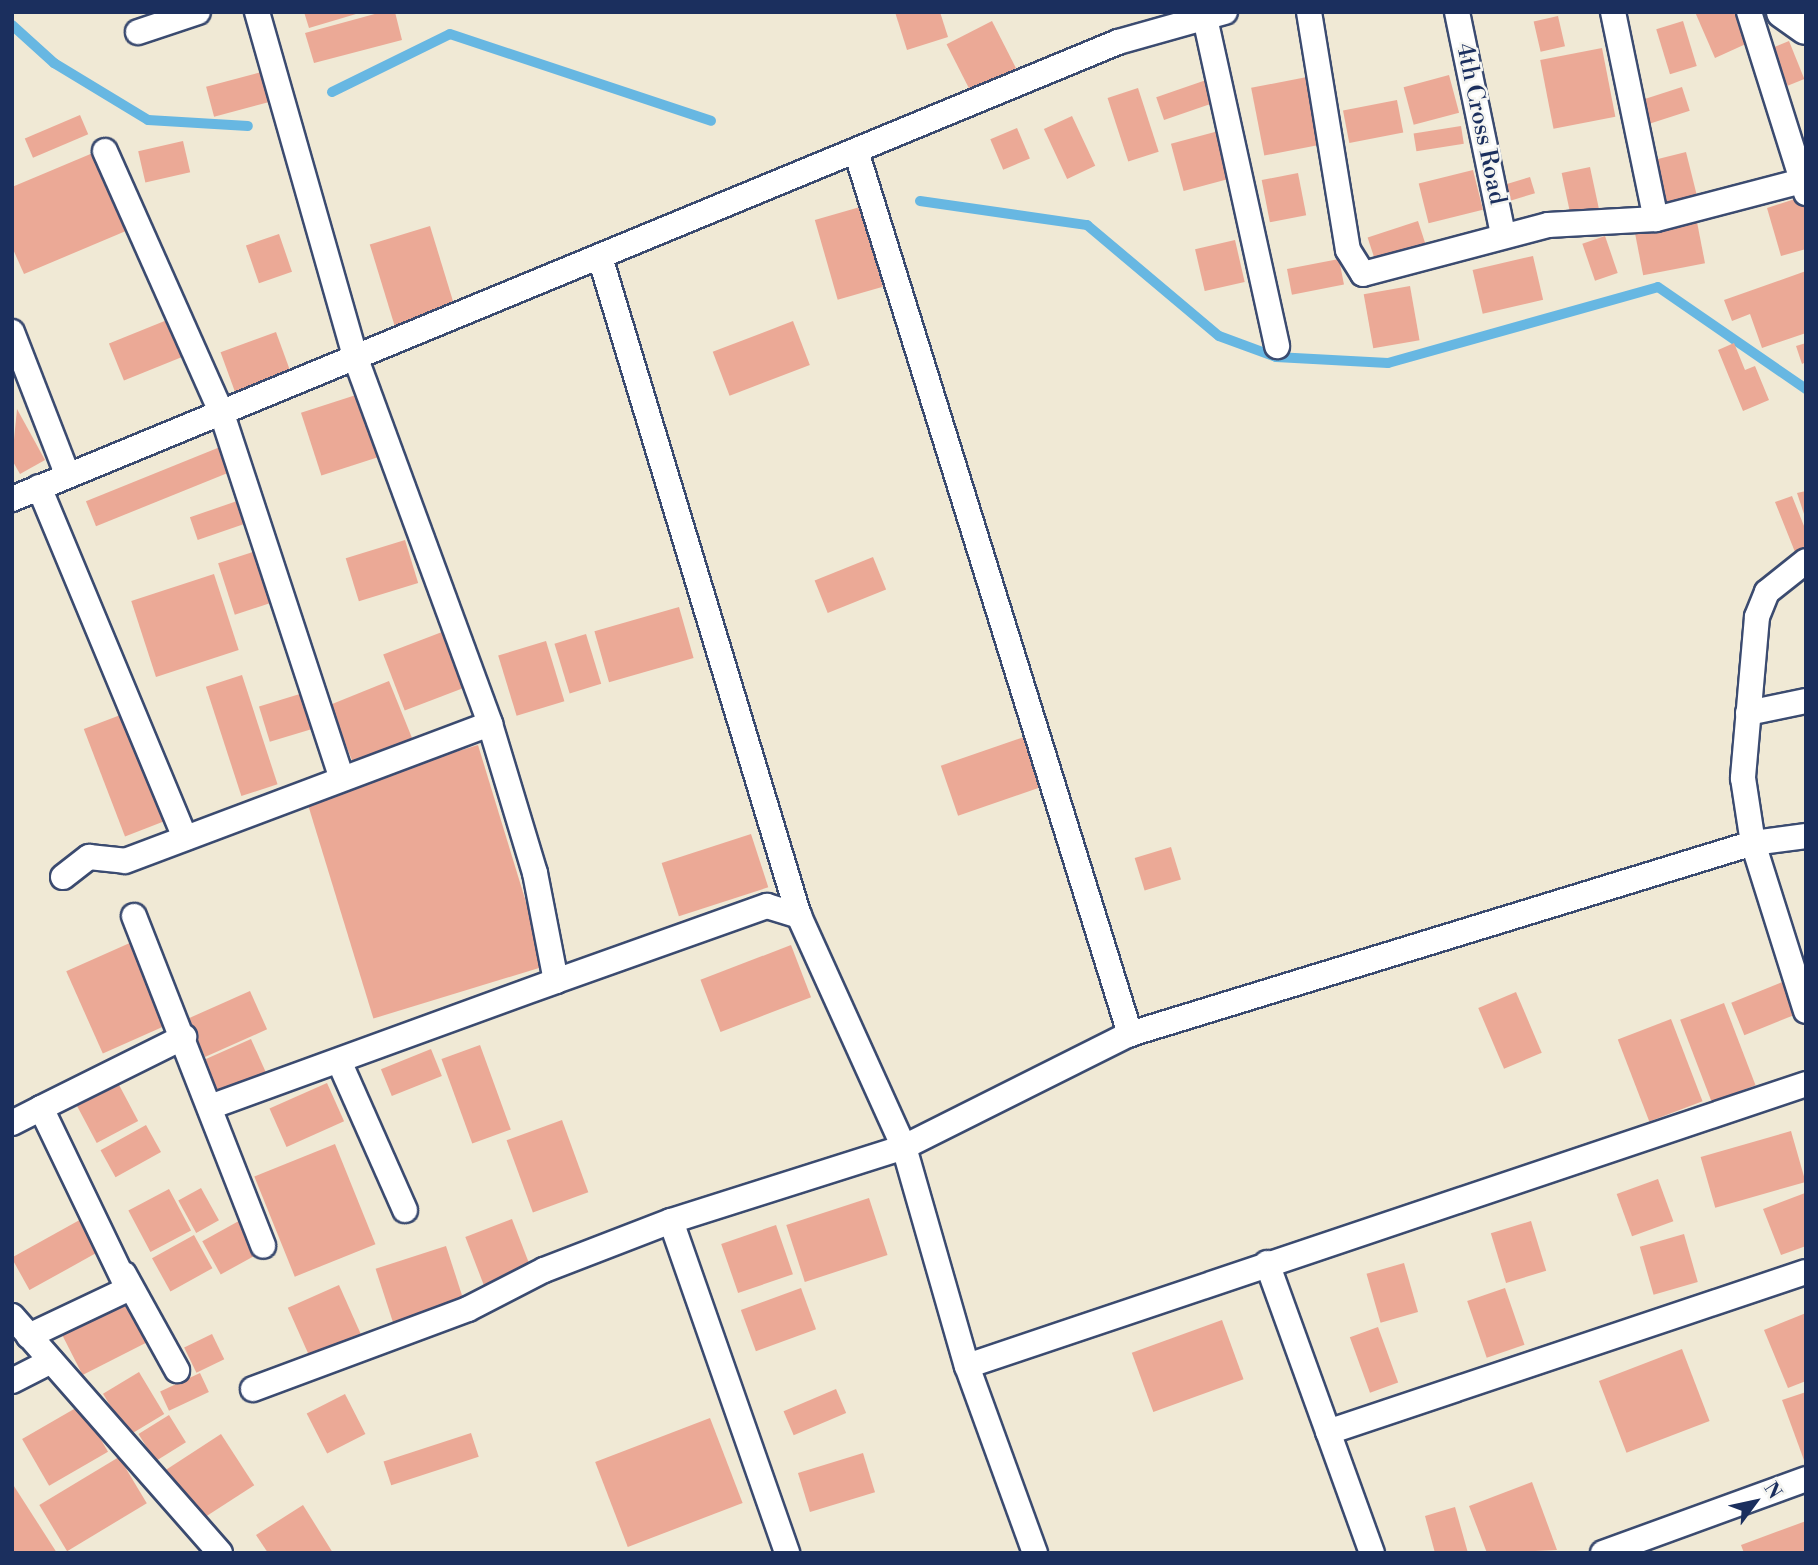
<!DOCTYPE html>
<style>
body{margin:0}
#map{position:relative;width:1818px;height:1565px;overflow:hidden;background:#f0e9d5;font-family:"Libre Bodoni",serif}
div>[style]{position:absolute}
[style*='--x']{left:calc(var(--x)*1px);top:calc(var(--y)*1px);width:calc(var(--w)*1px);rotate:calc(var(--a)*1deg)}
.stream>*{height:10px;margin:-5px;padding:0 5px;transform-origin:5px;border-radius:5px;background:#67b7e2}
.building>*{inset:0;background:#eba996;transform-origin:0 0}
.roads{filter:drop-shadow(2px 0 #3b4b70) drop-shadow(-2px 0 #3b4b70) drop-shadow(0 2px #3b4b70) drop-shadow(0 -2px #3b4b70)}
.minor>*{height:24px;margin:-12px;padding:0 12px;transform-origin:12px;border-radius:12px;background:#fff}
.tertiary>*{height:32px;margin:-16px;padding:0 16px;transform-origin:16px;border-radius:16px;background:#fff}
span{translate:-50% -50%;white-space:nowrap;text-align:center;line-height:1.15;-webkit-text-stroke:5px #f6f6f2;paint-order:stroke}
.street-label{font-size:24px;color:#1b2f5e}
.frame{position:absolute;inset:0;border:14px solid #1b2f5e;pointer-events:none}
.north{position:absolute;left:1720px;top:1467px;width:70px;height:70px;-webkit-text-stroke:5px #f6f6f2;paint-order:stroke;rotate:57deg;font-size:19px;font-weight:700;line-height:28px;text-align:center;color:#1b2f5e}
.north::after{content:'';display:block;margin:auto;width:24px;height:32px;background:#1b2f5e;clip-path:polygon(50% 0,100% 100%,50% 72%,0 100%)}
</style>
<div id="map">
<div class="stream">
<i style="--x:12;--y:25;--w:57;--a:42.1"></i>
<i style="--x:54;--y:63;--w:110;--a:31.2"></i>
<i style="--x:148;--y:120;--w:100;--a:3.4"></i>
<i style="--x:332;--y:92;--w:131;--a:-26.2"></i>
<i style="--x:450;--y:34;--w:275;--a:18.4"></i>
<i style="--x:920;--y:201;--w:169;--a:8.2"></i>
<i style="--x:1087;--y:225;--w:172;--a:40.1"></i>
<i style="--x:1219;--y:336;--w:61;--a:20.2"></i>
<i style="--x:1276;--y:357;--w:112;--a:3.1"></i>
<i style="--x:1388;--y:363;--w:280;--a:-15.7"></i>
<i style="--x:1658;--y:287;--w:180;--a:34.6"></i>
</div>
<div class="building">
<i style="clip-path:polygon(304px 12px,356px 12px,356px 14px,309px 28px)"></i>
<i style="clip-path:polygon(382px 12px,395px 12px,402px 40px,314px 63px,305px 33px)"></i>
<i style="clip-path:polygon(895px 12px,940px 12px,948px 37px,907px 50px)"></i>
<i style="clip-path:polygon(1695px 12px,1734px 12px,1748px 43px,1715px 58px)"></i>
<i style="left:1558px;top:16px;width:31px;height:25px;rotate:77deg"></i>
<i style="left:992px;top:21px;width:53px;height:51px;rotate:63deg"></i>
<i style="left:1683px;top:21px;width:47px;height:28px;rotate:73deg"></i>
<i style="left:1789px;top:41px;width:41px;height:18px;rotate:68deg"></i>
<i style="left:1602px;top:48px;width:70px;height:63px;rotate:79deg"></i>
<i style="left:265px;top:71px;width:31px;height:61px;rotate:75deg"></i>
<i style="left:1449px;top:75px;width:39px;height:47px;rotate:75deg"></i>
<i style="left:1312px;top:76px;width:69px;height:62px;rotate:79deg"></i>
<i style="left:1212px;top:78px;width:24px;height:59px;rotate:71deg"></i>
<i style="left:1682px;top:87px;width:25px;height:44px;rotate:72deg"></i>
<i style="left:1138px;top:88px;width:67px;height:32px;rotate:72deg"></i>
<i style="left:1397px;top:100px;width:33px;height:55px;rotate:79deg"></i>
<i style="left:80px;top:115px;width:21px;height:60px;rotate:67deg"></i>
<i style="left:1072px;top:116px;width:55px;height:31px;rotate:65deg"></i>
<i style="left:1461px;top:126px;width:18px;height:48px;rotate:81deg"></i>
<i style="left:1017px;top:128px;width:33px;height:29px;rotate:67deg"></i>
<i style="left:1226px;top:129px;width:49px;height:57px;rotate:75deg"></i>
<i style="left:183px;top:141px;width:32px;height:46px;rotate:77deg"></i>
<i style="clip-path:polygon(100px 150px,133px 228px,24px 274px,12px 247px,12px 187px)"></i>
<i style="left:1686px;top:152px;width:49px;height:32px;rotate:76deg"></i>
<i style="left:1590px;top:167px;width:43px;height:29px;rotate:78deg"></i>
<i style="left:1473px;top:170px;width:41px;height:56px;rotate:76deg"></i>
<i style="left:1298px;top:173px;width:43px;height:37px;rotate:79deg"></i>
<i style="left:1530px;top:177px;width:17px;height:31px;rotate:73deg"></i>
<i style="clip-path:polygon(1804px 196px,1806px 249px,1781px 256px,1767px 208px)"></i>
<i style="left:860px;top:207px;width:83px;height:47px;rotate:74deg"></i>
<i style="left:1418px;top:221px;width:32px;height:53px;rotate:72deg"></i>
<i style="left:1697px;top:222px;width:42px;height:63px;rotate:79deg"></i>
<i style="left:430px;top:226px;width:89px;height:63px;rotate:73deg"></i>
<i style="left:279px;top:234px;width:40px;height:35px;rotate:71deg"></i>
<i style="left:1605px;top:236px;width:39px;height:24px;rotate:71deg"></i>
<i style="left:1235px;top:240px;width:43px;height:41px;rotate:77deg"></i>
<i style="left:1533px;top:256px;width:45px;height:62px;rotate:77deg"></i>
<i style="left:1339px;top:259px;width:26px;height:53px;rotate:79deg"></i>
<i style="clip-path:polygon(1806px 271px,1806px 333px,1762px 348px,1750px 314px,1732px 321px,1724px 300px)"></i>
<i style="left:1410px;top:286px;width:55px;height:47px;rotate:80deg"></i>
<i style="left:172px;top:318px;width:40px;height:68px;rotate:68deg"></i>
<i style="left:793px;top:321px;width:47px;height:86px;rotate:69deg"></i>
<i style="left:276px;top:332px;width:45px;height:59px;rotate:70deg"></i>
<i style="clip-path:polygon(1734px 343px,1745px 370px,1755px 366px,1769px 400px,1743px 411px,1718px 350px)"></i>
<i style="clip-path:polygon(1806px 343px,1806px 362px,1802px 364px,1796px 346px)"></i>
<i style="left:359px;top:394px;width:66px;height:61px;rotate:72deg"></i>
<i style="clip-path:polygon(17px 409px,45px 460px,20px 474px,12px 460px)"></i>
<i style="left:225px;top:445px;width:27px;height:150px;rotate:68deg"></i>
<i style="clip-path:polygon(1806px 491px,1806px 517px,1805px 517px,1797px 493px)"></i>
<i style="clip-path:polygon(1792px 496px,1806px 531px,1806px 548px,1795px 552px,1775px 502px)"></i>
<i style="left:240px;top:500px;width:24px;height:53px;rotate:71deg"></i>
<i style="left:405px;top:540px;width:45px;height:62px;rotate:73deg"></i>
<i style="left:259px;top:550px;width:54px;height:43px;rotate:72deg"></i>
<i style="left:873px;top:557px;width:35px;height:63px;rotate:68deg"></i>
<i style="left:214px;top:574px;width:80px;height:87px;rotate:72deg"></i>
<i style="left:679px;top:607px;width:53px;height:88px;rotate:74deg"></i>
<i style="left:442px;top:632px;width:60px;height:63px;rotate:69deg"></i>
<i style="left:586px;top:634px;width:52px;height:33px;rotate:73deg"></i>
<i style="left:546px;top:641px;width:63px;height:50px;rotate:73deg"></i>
<i style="left:242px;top:675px;width:115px;height:38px;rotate:72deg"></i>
<i style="left:389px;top:681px;width:65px;height:64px;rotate:68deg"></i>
<i style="left:303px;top:693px;width:37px;height:46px;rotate:73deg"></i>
<i style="left:123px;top:714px;width:115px;height:42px;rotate:69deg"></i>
<i style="left:1024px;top:737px;width:53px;height:88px;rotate:71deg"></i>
<i style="left:478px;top:745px;width:231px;height:180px;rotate:73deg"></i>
<i style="left:751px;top:834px;width:56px;height:94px;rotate:72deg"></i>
<i style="left:1171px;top:847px;width:34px;height:38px;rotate:73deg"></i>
<i style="left:132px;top:942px;width:90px;height:72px;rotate:66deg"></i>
<i style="left:791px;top:945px;width:56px;height:97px;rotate:69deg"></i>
<i style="left:1785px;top:981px;width:35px;height:58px;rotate:68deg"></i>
<i style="left:250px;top:991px;width:42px;height:68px;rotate:66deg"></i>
<i style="left:1516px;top:992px;width:66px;height:41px;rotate:67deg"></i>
<i style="left:1724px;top:1003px;width:88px;height:47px;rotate:69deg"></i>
<i style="left:1671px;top:1019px;width:88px;height:57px;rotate:69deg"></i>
<i style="left:251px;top:1039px;width:43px;height:53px;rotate:66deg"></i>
<i style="left:480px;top:1045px;width:90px;height:41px;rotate:70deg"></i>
<i style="left:431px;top:1049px;width:29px;height:54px;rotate:68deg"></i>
<i style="left:118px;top:1083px;width:43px;height:47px;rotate:62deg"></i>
<i style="left:327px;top:1083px;width:42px;height:63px;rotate:66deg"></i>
<i style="left:562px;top:1120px;width:77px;height:59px;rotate:70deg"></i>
<i style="left:146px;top:1125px;width:31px;height:52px;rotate:61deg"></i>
<i style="left:1791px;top:1131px;width:53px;height:94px;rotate:74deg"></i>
<i style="left:335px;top:1144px;width:108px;height:87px;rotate:68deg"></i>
<i style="left:1658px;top:1179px;width:45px;height:44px;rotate:70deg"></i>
<i style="left:201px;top:1188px;width:37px;height:26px;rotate:61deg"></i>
<i style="left:169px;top:1189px;width:47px;height:46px;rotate:62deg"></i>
<i style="clip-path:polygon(1805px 1193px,1806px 1246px,1781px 1255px,1763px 1209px)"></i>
<i style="left:869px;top:1198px;width:60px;height:87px;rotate:72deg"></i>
<i style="left:85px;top:1217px;width:37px;height:84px;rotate:61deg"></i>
<i style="left:246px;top:1217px;width:38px;height:50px;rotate:61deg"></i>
<i style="left:512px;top:1219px;width:56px;height:50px;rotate:69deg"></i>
<i style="left:1531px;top:1221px;width:52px;height:42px;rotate:73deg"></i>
<i style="left:776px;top:1225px;width:52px;height:58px;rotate:71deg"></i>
<i style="left:1684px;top:1234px;width:50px;height:46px;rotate:74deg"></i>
<i style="left:194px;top:1235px;width:38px;height:48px;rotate:61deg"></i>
<i style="left:446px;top:1246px;width:63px;height:74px;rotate:72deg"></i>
<i style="left:1404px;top:1263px;width:51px;height:39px;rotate:74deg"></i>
<i style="left:339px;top:1285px;width:59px;height:56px;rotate:66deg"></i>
<i style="left:801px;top:1288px;width:44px;height:64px;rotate:70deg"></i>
<i style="left:1505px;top:1288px;width:60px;height:40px;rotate:71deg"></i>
<i style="left:133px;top:1300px;width:44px;height:79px;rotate:63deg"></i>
<i style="clip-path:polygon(1806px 1313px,1806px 1381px,1788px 1388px,1764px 1330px)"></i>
<i style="left:1222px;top:1320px;width:63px;height:96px;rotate:70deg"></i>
<i style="left:1378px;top:1327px;width:59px;height:30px;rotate:70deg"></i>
<i style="left:212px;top:1334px;width:28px;height:31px;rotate:64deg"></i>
<i style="left:1682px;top:1349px;width:77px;height:89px;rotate:69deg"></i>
<i style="left:139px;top:1372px;width:49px;height:42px;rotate:59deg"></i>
<i style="left:200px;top:1373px;width:21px;height:44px;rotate:65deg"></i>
<i style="left:836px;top:1389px;width:26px;height:57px;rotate:67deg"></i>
<i style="clip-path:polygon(1806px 1392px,1806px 1463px,1805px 1463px,1782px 1400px)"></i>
<i style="left:345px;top:1394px;width:45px;height:43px;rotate:63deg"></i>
<i style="left:81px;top:1405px;width:54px;height:68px;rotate:60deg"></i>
<i style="left:169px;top:1415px;width:32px;height:36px;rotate:58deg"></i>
<i style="left:710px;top:1418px;width:91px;height:123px;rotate:69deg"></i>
<i style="left:471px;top:1433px;width:25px;height:92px;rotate:72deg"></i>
<i style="left:221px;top:1434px;width:61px;height:65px;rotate:57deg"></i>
<i style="left:863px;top:1453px;width:41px;height:68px;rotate:73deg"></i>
<i style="left:119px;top:1457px;width:54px;height:93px;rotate:59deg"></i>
<i style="clip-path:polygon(1532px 1482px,1557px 1550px,1487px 1553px,1469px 1506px)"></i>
<i style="clip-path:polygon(12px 1483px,57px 1553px,12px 1553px)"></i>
<i style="clip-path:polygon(303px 1505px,333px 1553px,268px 1553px,256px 1535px)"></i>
<i style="clip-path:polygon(1455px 1507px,1468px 1553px,1435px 1553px,1425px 1516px)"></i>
<i style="clip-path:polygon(1806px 1521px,1806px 1553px,1744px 1553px,1741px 1545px)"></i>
</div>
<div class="roads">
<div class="minor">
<i style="--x:257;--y:12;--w:361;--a:74.1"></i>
<i style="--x:356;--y:359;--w:389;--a:69.8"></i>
<i style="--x:490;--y:724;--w:156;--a:73.2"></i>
<i style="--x:535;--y:873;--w:110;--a:79"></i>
<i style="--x:556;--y:981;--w:224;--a:-19.6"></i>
<i style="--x:767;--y:906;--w:34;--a:17"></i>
<i style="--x:799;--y:916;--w:254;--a:65.6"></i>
<i style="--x:904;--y:1147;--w:228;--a:74"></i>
<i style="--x:967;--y:1366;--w:199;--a:70"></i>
<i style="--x:1309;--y:12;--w:241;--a:80.7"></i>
<i style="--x:1348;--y:250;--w:28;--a:58"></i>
<i style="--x:1363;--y:274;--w:191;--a:-14.8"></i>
<i style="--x:1548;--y:225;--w:108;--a:-3.2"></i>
<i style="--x:1656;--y:219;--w:155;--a:-14.6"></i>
<i style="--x:1457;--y:12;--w:228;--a:78.3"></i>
<i style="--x:1613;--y:12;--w:211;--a:78.3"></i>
<i style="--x:1749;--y:12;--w:190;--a:72.5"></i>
<i style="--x:1205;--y:18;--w:336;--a:77.6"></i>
<i style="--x:138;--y:32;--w:63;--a:-18.4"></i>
<i style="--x:105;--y:151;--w:285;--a:66"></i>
<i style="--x:221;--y:411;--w:385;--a:71.8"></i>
<i style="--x:856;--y:151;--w:925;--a:72.76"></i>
<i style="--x:600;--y:257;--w:688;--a:73.2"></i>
<i style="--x:12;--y:332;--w:152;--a:68.8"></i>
<i style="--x:39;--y:487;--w:380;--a:67.4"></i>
<i style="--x:12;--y:499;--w:1197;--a:-22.45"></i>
<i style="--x:1118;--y:42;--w:111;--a:-15.7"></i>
<i style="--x:1806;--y:561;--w:50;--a:141.5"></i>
<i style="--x:1767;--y:592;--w:27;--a:112"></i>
<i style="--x:1757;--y:617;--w:162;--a:95"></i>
<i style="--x:1743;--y:778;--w:66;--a:81.3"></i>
<i style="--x:1753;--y:843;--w:176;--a:72.5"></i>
<i style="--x:1748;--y:713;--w:59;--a:-11.7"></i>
<i style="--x:63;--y:877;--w:33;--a:-38"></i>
<i style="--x:89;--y:857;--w:36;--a:6"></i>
<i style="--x:125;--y:861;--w:390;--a:-20.6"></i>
<i style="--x:134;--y:916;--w:354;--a:68.6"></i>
<i style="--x:339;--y:1061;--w:163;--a:66.1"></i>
<i style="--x:210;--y:1107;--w:368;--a:-20"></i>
<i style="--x:41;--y:1108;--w:160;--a:-26.4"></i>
<i style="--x:12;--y:1123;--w:33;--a:-27"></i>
<i style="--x:41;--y:1108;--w:201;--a:64.3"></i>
<i style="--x:128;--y:1289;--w:110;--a:154.6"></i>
<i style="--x:671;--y:1221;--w:352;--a:70.7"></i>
<i style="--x:1267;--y:1263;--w:308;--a:70.1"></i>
<i style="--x:124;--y:1274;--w:110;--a:61.1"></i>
<i style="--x:12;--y:1316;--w:315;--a:48.7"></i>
<i style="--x:967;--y:1366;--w:885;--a:-18.58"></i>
<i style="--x:12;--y:1381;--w:44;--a:-27.1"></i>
<i style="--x:253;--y:1389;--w:229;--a:-20.4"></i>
<i style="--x:468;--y:1309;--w:85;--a:-27.2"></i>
<i style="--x:544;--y:1270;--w:136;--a:-21.1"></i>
<i style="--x:671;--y:1221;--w:244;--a:-17.6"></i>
<i style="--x:904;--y:1147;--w:253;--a:-26.6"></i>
<i style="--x:1130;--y:1034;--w:652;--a:-17.04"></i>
<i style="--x:1753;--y:843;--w:53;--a:-7.5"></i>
<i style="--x:1328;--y:1432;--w:504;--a:-18.51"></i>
<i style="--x:1603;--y:1553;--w:216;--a:-20"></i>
</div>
<div class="tertiary">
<i style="--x:1783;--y:12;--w:28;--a:35"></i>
</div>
</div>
<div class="street-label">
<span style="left:1480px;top:124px;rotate:78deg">4th Cross Road</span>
</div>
<div class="frame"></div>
<div class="north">N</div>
</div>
